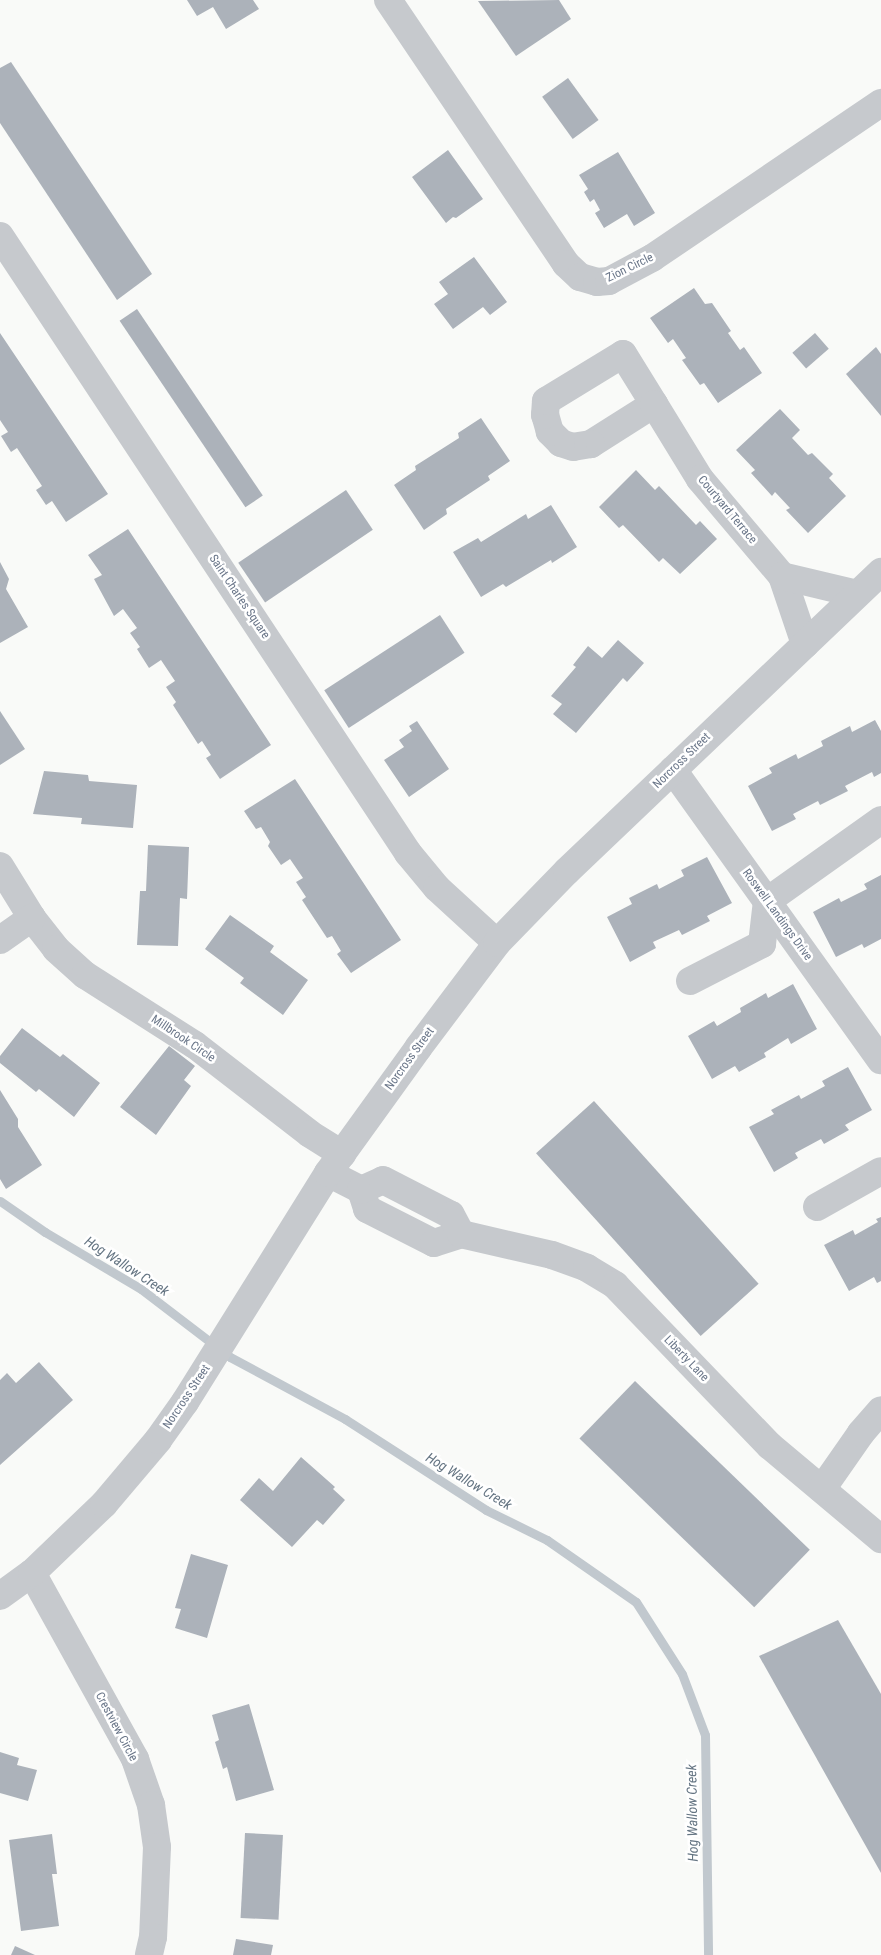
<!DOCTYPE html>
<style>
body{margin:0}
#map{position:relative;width:881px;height:1955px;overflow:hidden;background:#f9faf8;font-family:"Roboto Condensed",sans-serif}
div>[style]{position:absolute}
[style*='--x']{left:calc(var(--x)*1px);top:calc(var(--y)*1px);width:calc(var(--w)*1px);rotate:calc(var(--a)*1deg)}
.stream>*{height:9px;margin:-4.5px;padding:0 4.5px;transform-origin:4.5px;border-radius:4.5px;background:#c1c8ce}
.building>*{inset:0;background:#acb2ba;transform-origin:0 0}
.minor>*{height:28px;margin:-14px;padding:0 14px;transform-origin:14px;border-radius:14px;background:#c6c9cd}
span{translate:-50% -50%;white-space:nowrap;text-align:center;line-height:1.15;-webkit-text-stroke:5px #fff;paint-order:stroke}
.street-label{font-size:12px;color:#697588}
.water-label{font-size:14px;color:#657583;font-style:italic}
</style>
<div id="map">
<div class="stream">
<i style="--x:0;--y:1201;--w:55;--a:34.6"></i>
<i style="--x:45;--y:1232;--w:112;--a:30.7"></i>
<i style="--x:141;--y:1289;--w:112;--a:37.4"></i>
<i style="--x:230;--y:1357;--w:131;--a:28.3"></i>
<i style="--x:345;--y:1419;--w:168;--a:32.8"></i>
<i style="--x:486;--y:1510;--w:68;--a:26.2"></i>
<i style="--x:547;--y:1540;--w:108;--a:34.9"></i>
<i style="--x:636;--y:1602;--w:85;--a:57.4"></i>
<i style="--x:682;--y:1674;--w:65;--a:69.3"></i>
<i style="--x:705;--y:1735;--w:220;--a:89.2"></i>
</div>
<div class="building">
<i style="clip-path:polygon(187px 0,253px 0,259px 9px,226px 29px,213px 7px,197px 16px)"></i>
<i style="clip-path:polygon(559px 0,571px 19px,516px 56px,478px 1px)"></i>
<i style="clip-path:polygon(11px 62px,152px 274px,117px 300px,0 123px,0 68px)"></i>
<i style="left:568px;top:78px;width:52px;height:32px;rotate:54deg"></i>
<i style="clip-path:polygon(448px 150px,483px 199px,456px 218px,453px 217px,446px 223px,412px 177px)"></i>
<i style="clip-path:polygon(618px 152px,655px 213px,634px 226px,627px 214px,604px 228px,595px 213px,600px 210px,594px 199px,590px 202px,584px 192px,588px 189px,579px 175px)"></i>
<i style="clip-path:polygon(474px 257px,507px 302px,490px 315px,483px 307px,453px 329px,434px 304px,448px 294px,439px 282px)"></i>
<i style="clip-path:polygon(694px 288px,705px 304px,712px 303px,731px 331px,728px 333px,740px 350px,744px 347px,762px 373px,718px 403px,704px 383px,700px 385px,682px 360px,686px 358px,673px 339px,668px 343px,650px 318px)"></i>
<i style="left:137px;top:309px;width:225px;height:21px;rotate:56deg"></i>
<i style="clip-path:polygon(0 333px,108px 494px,66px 522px,52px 501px,46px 505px,36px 490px,42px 486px,17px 448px,11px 452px,1px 436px,8px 432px,0 420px)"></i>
<i style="left:815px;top:333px;width:21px;height:30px;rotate:49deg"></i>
<i style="clip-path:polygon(876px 347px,881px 354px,881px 416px,846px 374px)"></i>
<i style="clip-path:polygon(780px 409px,800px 430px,792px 438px,808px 455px,812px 453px,833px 474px,829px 478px,846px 496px,808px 533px,786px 510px,790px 508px,775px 492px,772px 496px,751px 473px,755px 470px,736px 450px)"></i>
<i style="clip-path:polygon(481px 418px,510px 461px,488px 476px,490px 480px,446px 509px,447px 514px,424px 530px,394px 485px,416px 470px,415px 466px,459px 438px,458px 433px)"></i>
<i style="clip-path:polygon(636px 470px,655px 490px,659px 486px,696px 525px,700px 521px,717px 539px,680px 574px,663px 558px,659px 562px,623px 525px,619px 528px,599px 507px)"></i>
<i style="left:346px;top:490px;width:48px;height:130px;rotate:56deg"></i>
<i style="clip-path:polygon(551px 505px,577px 547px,552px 563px,551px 560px,506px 587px,503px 584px,481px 597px,453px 552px,478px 538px,481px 542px,526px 514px,528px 519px)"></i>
<i style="clip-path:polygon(128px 529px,271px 745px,220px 779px,206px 758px,211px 755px,202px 741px,198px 744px,173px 705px,176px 702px,166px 687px,175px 681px,161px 660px,149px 668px,137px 649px,140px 647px,130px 633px,137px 628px,123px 609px,114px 616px,94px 579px,102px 575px,88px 555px)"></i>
<i style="clip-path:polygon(0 562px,9px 579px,6px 589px,28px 627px,0 643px)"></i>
<i style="left:440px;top:615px;width:45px;height:138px;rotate:57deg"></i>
<i style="clip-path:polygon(618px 640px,644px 663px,627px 682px,623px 678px,576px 733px,553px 714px,562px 704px,551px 696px,576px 667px,573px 665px,588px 646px,602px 658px)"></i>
<i style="clip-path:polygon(0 711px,25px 749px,0 765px)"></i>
<i style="clip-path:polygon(875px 720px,881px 731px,881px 773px,874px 777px,872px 772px,845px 786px,848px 791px,820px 805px,818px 801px,793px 814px,796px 819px,772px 831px,748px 786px,772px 773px,769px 768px,796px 754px,798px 759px,823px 746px,821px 741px,850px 726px,852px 732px)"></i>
<i style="clip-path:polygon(417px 721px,449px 769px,409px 797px,384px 760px,404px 747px,399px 740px,412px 731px,409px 726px)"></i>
<i style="clip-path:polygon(44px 771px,88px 775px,89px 781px,137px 785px,133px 828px,81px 824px,82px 818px,33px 814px)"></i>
<i style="clip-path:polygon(295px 779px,401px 940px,351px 973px,337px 954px,341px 951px,332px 936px,327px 938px,302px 900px,306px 897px,296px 882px,303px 878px,290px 859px,281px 865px,268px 846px,270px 842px,261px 827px,256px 829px,244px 811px)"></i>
<i style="clip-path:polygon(148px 845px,189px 847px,187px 899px,180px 898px,178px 946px,137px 945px,140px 891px,146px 891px)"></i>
<i style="clip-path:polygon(707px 857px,732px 903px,707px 916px,710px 921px,682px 935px,679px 930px,653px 942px,656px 948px,630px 962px,607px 917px,632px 904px,629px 898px,657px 884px,659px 889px,684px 876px,681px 870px)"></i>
<i style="clip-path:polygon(881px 875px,881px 939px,864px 948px,862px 944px,836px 957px,813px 912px,839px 898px,841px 902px,867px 889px,864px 884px)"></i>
<i style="clip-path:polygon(230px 915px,274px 946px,270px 952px,308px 980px,283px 1015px,240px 983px,244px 978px,205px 949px)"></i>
<i style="clip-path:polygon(793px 984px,817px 1029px,791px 1044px,788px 1038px,764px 1053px,766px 1057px,739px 1072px,735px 1066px,712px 1079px,688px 1036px,714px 1021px,717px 1026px,741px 1012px,740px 1008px,766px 993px,768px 998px)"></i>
<i style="clip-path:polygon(22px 1028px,60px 1057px,63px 1054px,100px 1083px,74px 1117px,39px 1089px,36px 1092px,0 1063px,0 1056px)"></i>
<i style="clip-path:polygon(169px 1046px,195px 1066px,184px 1080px,191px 1086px,156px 1135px,120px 1107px)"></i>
<i style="clip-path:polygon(848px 1067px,872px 1110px,845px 1125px,849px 1130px,824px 1144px,821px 1139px,795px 1153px,798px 1158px,774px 1172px,749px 1127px,774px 1114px,771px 1110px,799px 1095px,801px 1099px,825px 1086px,822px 1081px)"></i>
<i style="clip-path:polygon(0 1090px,18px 1119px,18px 1127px,42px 1165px,6px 1189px,0 1179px)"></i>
<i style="left:594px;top:1101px;width:246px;height:78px;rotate:48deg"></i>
<i style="clip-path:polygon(881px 1217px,881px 1281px,877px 1283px,874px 1277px,849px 1291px,824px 1245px,853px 1230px,855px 1235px,878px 1222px,876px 1219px)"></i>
<i style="clip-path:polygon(39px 1362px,73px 1400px,0 1465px,0 1380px,7px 1373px,16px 1383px)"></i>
<i style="left:635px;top:1381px;width:243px;height:80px;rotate:44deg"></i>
<i style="clip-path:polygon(301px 1457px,335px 1487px,333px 1489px,345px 1500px,323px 1525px,317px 1520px,292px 1547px,240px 1500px,259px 1478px,273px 1491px)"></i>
<i style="clip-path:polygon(191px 1554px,228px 1565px,207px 1638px,175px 1628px,181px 1609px,175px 1608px)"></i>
<i style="clip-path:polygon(838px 1620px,881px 1694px,881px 1873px,759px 1656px)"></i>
<i style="clip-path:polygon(249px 1704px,274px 1790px,236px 1801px,227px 1767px,223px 1769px,215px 1742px,219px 1740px,212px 1715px)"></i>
<i style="clip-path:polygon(0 1752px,19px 1758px,17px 1765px,37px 1770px,28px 1801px,0 1793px)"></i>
<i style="left:245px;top:1833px;width:38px;height:85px;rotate:3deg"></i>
<i style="clip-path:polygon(52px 1834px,57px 1874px,52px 1874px,59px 1926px,21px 1931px,9px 1840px)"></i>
<i style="clip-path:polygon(236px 1939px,273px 1945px,271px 1955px,233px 1955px)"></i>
<i style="clip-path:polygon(15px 1946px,35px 1955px,11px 1955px)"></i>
</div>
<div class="minor">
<i style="--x:388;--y:0;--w:318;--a:56"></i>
<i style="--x:566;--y:264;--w:19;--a:43"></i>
<i style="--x:580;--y:277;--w:18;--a:16"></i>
<i style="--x:597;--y:282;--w:12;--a:-5"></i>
<i style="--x:609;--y:281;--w:49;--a:-28.1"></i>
<i style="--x:652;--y:258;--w:277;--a:-34.1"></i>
<i style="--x:0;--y:236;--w:740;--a:56.52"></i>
<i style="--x:408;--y:853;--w:45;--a:50.4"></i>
<i style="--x:437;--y:888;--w:81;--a:42.5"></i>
<i style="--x:654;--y:404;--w:75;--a:147.6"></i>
<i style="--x:591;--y:444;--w:18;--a:171"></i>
<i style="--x:573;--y:447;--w:13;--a:-162"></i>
<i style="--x:561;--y:443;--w:16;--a:-135"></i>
<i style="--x:550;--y:432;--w:18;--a:-106"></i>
<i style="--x:545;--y:415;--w:14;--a:-86"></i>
<i style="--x:546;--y:401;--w:90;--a:-31.4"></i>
<i style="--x:623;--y:354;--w:59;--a:58.2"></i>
<i style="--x:654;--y:404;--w:88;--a:58.5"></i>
<i style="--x:700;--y:479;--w:127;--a:49.8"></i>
<i style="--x:782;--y:576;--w:72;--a:71.3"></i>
<i style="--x:782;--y:576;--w:77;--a:13.5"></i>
<i style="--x:673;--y:770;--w:357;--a:54.4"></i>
<i style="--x:0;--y:866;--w:61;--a:58.4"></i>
<i style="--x:32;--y:918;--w:39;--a:52"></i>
<i style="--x:56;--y:949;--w:39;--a:42"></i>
<i style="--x:85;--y:975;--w:130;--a:32.5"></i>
<i style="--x:195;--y:1045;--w:145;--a:37.7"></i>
<i style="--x:310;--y:1134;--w:38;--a:32"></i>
<i style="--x:0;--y:940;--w:39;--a:-35"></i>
<i style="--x:690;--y:981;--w:81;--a:-27.2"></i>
<i style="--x:762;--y:944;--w:43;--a:-83.4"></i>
<i style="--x:767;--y:901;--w:140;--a:-35.4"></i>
<i style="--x:328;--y:1173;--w:37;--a:27"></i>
<i style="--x:361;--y:1190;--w:20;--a:72"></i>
<i style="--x:367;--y:1209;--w:75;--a:26.9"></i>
<i style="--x:434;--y:1243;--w:28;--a:-18"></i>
<i style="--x:461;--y:1234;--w:93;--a:13"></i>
<i style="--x:552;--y:1255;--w:37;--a:20"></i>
<i style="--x:587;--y:1268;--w:33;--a:31"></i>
<i style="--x:615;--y:1285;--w:223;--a:46.1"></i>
<i style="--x:770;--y:1446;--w:145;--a:40"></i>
<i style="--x:361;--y:1190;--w:24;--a:-24"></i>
<i style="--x:383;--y:1180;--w:76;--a:27.2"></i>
<i style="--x:451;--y:1215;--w:21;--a:62"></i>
<i style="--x:817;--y:1207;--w:73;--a:-29.4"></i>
<i style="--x:822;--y:1489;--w:68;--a:-55.1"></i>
<i style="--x:861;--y:1433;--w:30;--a:-49"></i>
<i style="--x:32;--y:1573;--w:213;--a:61"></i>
<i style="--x:135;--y:1759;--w:49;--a:70.8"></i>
<i style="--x:151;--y:1805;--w:42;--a:81.9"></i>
<i style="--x:157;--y:1847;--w:90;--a:92.5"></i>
<i style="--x:153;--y:1937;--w:18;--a:103"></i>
<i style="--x:0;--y:1596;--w:39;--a:-36"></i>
<i style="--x:32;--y:1573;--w:100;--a:-43.8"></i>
<i style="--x:104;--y:1504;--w:84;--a:-49.8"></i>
<i style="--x:158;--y:1440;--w:47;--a:-54.6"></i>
<i style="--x:185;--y:1402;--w:270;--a:-58"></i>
<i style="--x:328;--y:1173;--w:154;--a:-54.2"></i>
<i style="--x:418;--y:1048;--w:131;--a:-53"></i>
<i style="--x:497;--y:943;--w:100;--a:-45.8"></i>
<i style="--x:567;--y:871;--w:434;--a:-43.6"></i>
</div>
<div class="street-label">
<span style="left:630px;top:268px;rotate:-26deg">Zion Circle</span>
<span style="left:727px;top:510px;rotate:50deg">Courtyard Terrace</span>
<span style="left:239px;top:597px;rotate:56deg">Saint Charles Square</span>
<span style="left:682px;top:761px;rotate:-44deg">Norcross Street</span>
<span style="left:777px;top:915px;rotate:54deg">Roswell Landings Drive</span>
<span style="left:183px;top:1039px;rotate:34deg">Millbrook Circle</span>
<span style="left:410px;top:1059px;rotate:-54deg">Norcross Street</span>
<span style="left:686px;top:1359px;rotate:46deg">Liberty Lane</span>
<span style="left:187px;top:1397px;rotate:-56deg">Norcross Street</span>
<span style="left:116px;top:1727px;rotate:62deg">Crestview Circle</span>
</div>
<div class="water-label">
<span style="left:127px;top:1266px;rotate:33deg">Hog Wallow Creek</span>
<span style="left:469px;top:1481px;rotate:31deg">Hog Wallow Creek</span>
<span style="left:692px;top:1813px;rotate:-91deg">Hog Wallow Creek</span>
</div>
</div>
